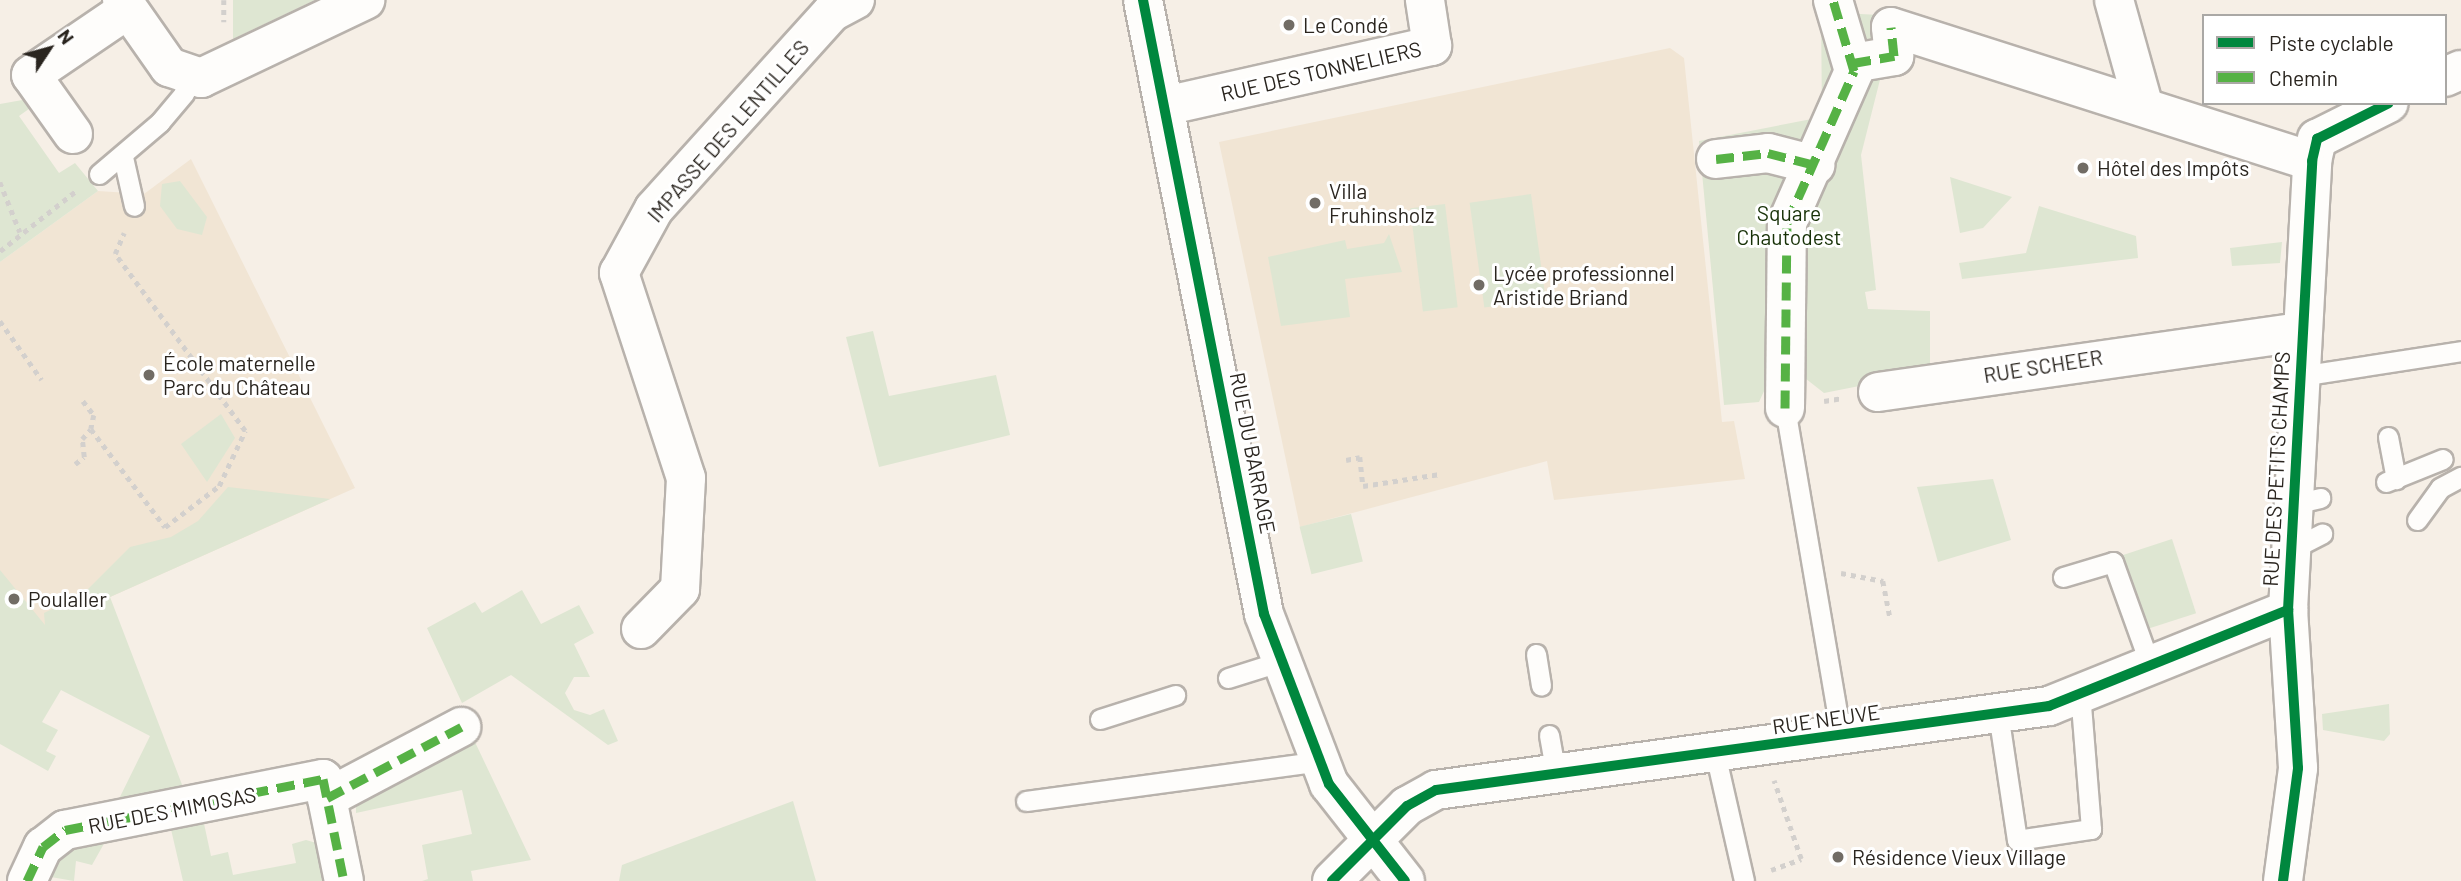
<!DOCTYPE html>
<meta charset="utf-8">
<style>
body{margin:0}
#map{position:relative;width:2461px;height:881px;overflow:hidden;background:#f6efe6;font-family:Barlow,sans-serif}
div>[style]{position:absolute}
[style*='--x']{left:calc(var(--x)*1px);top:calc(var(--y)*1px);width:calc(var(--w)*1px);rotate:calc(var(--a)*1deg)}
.built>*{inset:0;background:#f1e5d4}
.green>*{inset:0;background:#dee6d2;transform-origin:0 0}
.path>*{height:4.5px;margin-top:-2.25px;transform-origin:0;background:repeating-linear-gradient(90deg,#d3d0cd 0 5px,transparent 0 10px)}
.roads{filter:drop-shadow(2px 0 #b8b2ac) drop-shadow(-2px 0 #b8b2ac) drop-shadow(0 2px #b8b2ac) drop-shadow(0 -2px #b8b2ac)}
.lane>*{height:19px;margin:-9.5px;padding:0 9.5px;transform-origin:9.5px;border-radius:9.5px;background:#fefdfb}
.street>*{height:38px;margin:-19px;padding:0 19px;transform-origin:19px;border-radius:19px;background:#fefdfb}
.secondary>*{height:38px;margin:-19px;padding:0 19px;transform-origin:19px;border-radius:19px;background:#fefdfb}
.quiet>*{height:9px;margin-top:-4.5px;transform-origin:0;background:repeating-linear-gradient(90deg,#56b245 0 18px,transparent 0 27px)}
.cycleway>*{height:10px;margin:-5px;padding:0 5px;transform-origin:5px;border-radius:5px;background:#00873e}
.dots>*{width:19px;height:19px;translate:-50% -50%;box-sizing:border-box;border:4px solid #fff;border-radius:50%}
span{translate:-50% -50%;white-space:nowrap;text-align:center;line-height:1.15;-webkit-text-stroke:6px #fff;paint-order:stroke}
.poi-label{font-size:21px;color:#2a251f}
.left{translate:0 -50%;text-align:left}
.street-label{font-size:21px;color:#2a251f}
.park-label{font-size:21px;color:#173107}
.legend{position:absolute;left:2202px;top:14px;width:245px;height:91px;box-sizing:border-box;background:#fff;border:2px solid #aaa8a5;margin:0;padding:9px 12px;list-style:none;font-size:21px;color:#2a251f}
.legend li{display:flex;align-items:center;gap:14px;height:35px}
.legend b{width:35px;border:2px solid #aaa8a5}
.north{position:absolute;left:14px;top:14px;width:70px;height:70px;-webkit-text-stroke:5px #fff;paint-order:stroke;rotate:54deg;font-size:19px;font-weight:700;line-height:28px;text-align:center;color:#2a251f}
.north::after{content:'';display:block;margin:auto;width:24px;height:32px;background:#2a251f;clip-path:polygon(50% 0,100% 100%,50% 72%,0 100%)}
</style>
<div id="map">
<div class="built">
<i style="clip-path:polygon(1670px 48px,1684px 58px,1722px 422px,1734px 421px,1745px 479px,1554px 500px,1547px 461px,1300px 527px,1219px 142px)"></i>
<i style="clip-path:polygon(191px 159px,355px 488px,0 646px,0 262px,98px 191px,144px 194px)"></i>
</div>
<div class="green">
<i style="clip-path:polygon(233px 0,315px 0,233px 39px)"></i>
<i style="clip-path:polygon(1821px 12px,1880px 15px,1887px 52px,1861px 155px,1876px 290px,1865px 292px,1868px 309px,1930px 311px,1930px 372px,1824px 393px,1796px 371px,1770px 378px,1759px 402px,1724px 405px,1699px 141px,1822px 117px)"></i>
<i style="clip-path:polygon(28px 99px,33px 106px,19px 116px,59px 173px,75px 163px,98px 191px,0 262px,0 104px)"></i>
<i style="clip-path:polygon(1950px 177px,2012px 197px,1983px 228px,1960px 233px)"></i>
<i style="clip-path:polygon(180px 181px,207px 217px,202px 235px,177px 229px,160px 206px,162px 184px)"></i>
<i style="left:1531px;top:194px;width:106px;height:62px;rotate:82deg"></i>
<i style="left:1445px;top:204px;width:104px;height:35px;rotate:83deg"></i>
<i style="clip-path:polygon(2039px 206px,2136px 236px,2138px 258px,1962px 279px,1959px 263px,2026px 253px)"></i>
<i style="clip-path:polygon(1389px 234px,1402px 272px,1345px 279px,1350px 317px,1281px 326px,1268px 257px,1345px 240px,1347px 249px,1384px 243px)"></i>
<i style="clip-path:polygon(2282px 242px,2280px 263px,2232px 266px,2230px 248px)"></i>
<i style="clip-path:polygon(873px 331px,889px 396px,996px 375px,1010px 435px,879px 467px,846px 337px)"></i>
<i style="clip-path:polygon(221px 414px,235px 438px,207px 482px,181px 444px)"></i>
<i style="clip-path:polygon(1993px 479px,2011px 540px,1938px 562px,1917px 487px)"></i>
<i style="clip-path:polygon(228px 487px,330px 499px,110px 597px,186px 795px,115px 807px,150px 736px,61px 690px,42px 722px,58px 730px,46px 751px,56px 756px,48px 771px,0 744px,0 570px,45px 625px,44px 613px,82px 595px,130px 547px,171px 537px,198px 521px)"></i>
<i style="left:1351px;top:514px;width:49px;height:53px;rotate:76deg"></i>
<i style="left:2172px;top:539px;width:78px;height:53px;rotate:72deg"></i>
<i style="clip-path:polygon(522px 590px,541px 624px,579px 605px,594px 633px,574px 644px,590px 677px,574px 677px,565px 693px,574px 710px,590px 715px,604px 709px,618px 741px,608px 745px,511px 675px,462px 703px,427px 628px,475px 602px,482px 613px)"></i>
<i style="clip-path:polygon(2389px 704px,2390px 734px,2384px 741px,2323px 730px,2322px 714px)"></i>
<i style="clip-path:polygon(474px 740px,531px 860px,471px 871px,473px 881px,422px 881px,428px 879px,422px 845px,472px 834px,462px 790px,356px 813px,356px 804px)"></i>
<i style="clip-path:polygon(793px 801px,816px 881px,619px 881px,622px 865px)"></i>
<i style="clip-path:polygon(203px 819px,211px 856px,228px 852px,233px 875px,296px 863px,292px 844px,306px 840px,320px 844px,329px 881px,183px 881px,170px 825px)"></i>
<i style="clip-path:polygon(110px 833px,92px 865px,76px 861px,74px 881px,45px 876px,71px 845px)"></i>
</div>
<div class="path">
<i style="--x:224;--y:0;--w:22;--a:90"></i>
<i style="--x:0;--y:182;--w:54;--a:68.2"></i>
<i style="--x:0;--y:251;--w:97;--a:-38.3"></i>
<i style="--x:0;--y:321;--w:72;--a:54.6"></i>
<i style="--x:83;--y:401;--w:18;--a:52"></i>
<i style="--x:94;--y:415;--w:14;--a:102"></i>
<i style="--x:91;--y:429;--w:123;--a:52.9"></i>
<i style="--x:165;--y:527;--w:68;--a:-37.2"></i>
<i style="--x:219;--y:486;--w:61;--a:-64.7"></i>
<i style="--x:245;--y:431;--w:220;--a:-126.3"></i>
<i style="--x:115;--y:254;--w:23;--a:-67"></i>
<i style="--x:1824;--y:401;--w:19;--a:-9"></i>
<i style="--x:1346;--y:460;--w:14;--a:-12"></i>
<i style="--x:1360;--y:457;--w:29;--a:84"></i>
<i style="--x:1363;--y:486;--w:78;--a:-8.9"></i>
<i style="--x:75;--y:464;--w:11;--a:-38"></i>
<i style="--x:84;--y:457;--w:18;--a:-96"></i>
<i style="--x:82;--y:439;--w:13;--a:-48"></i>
<i style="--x:1841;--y:573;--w:43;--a:10.8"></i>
<i style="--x:1883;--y:581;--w:37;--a:79"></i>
<i style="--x:1771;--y:870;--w:32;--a:-20"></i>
<i style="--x:1801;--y:859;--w:83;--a:-109.1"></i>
</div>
<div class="roads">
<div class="lane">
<i style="--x:123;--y:157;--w:50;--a:77.3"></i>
<i style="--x:99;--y:174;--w:80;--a:-40.4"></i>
<i style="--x:160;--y:122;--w:38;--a:-50"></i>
<i style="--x:184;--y:93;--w:19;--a:-81"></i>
<i style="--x:2300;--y:376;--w:163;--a:-8.8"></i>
<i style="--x:1785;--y:408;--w:334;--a:80.3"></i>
<i style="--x:2388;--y:437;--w:43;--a:79.2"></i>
<i style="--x:2386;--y:482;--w:61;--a:-22"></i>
<i style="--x:2294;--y:504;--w:27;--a:-13"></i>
<i style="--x:2417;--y:520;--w:39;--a:-54"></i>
<i style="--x:2440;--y:488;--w:24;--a:-28"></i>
<i style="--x:2292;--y:549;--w:34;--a:-27"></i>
<i style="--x:2063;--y:577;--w:52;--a:-16.7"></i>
<i style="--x:2113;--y:562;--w:109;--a:70.2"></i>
<i style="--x:1536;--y:654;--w:32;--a:81"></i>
<i style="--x:1228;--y:678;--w:57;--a:-17.5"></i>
<i style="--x:1998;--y:713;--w:128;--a:81.5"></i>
<i style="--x:2017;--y:840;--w:75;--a:-8.5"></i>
<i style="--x:2091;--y:829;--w:136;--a:-94.6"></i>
<i style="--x:1100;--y:719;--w:79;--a:-17.7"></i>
<i style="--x:1549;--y:735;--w:40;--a:80"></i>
<i style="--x:1715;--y:753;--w:131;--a:77.2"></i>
<i style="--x:1026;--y:801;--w:297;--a:-7.7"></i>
</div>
<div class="street">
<i style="--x:122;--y:0;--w:82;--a:55"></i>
<i style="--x:169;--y:67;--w:34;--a:19"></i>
<i style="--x:201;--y:78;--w:182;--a:-25.4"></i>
<i style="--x:2114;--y:0;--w:108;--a:74.4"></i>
<i style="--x:1853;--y:63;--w:42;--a:-9.7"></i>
<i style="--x:1894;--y:56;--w:29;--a:-96"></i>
<i style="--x:1891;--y:27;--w:442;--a:17.7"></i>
<i style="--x:2445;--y:77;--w:17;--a:-24"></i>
<i style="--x:1165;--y:106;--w:274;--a:-12.7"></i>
<i style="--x:1432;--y:46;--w:47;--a:-98.7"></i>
<i style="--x:73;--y:134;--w:72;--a:-125.4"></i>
<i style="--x:31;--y:75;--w:117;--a:-34.2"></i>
<i style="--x:1716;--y:159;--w:52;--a:-6.6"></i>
<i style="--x:1768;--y:153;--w:49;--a:14.3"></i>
<i style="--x:1878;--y:392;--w:428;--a:-8.1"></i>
<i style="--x:1785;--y:408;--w:185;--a:-89.4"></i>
<i style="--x:1787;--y:223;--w:166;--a:-66.2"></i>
<i style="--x:1854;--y:71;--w:74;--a:-106.5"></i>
<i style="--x:641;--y:629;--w:56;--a:-45.7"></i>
<i style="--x:680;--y:589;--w:111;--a:-86.9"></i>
<i style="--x:686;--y:478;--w:216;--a:-108.1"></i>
<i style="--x:619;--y:273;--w:73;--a:-61.3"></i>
<i style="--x:654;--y:209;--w:266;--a:-47.9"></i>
<i style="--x:832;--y:12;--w:26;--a:-28"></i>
<i style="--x:327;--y:798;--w:152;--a:-27.9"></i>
<i style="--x:27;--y:881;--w:38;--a:-65"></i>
<i style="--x:43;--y:847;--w:28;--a:-38"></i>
<i style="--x:65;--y:830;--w:263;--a:-11.2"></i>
<i style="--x:323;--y:779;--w:104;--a:78.4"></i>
<i style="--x:1332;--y:881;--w:106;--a:-45"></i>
<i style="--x:1407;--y:806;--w:33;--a:-29"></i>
<i style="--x:1436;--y:790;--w:619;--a:-7.8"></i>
<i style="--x:2049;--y:706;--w:258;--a:-21.9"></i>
<i style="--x:2283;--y:881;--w:114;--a:-82.4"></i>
<i style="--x:2298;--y:768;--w:158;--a:-93.6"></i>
<i style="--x:2288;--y:610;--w:450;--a:-86.9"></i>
<i style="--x:2312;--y:161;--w:23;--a:-77"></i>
<i style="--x:2317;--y:139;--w:80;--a:-26.6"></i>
</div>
<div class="secondary">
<i style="--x:1143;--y:0;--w:626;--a:78.85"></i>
<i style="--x:1264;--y:614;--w:182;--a:69.1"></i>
<i style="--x:1329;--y:784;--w:123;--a:51.9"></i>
</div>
</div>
<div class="quiet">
<i style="--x:1853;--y:63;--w:42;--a:-9.7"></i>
<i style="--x:1894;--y:56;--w:29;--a:-96"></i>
<i style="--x:1716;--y:159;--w:52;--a:-6.6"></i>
<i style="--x:1768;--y:153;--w:49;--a:14.3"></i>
<i style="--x:1785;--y:408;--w:185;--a:-89.4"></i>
<i style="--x:1787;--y:223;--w:166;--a:-66.2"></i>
<i style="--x:1854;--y:71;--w:74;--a:-106.5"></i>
<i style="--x:327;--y:798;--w:152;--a:-27.9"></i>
<i style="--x:27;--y:881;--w:38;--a:-65"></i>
<i style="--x:43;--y:847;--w:28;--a:-38"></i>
<i style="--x:65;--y:830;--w:263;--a:-11.2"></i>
<i style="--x:323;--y:779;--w:104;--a:78.4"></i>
</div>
<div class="cycleway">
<i style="--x:1143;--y:0;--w:626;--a:78.85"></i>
<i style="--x:1264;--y:614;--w:182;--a:69.1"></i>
<i style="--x:1329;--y:784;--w:123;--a:51.9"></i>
<i style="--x:1332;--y:881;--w:106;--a:-45"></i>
<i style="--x:1407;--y:806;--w:33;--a:-29"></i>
<i style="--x:1436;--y:790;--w:619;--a:-7.8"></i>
<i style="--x:2049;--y:706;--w:258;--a:-21.9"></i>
<i style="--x:2283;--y:881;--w:114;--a:-82.4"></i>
<i style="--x:2298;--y:768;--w:158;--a:-93.6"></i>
<i style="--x:2288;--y:610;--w:450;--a:-86.9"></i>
<i style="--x:2312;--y:161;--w:23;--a:-77"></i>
<i style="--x:2317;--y:139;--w:80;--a:-26.6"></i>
</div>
<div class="dots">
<i style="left:1289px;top:25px;background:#716c65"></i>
<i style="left:2083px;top:168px;background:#716c65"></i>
<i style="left:1315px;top:203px;background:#716c65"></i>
<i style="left:1479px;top:285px;background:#716c65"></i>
<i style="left:149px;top:375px;background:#716c65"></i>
<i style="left:14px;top:599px;background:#716c65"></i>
<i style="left:1838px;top:857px;background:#716c65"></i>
</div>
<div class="poi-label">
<span class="left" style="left:1303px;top:25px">Le Condé</span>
<span class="left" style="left:2097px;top:168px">Hôtel des Impôts</span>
<span class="left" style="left:1329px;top:203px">Villa<br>Fruhinsholz</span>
<span class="left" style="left:1493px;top:285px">Lycée professionnel<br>Aristide Briand</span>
<span class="left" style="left:163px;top:375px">École maternelle<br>Parc du Château</span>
<span class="left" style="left:28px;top:599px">Poulaller</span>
<span class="left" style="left:1852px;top:857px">Résidence Vieux Village</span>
</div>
<div class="street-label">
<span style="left:1321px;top:71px;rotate:-13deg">RUE DES TONNELIERS</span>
<span style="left:728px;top:131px;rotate:-49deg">IMPASSE DES LENTILLES</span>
<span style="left:2043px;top:366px;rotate:-9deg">RUE SCHEER</span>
<span style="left:1253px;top:453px;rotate:79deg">RUE DU BARRAGE</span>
<span style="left:2276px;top:469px;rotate:-87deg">RUE DES PETITS CHAMPS</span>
<span style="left:1826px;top:719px;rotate:-8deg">RUE NEUVE</span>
<span style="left:172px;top:810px;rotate:-11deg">RUE DES MIMOSAS</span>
</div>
<div class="park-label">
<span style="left:1789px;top:225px">Square<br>Chautodest</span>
</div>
<ul class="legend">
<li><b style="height:9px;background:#00873e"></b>Piste cyclable</li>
<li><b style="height:9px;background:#56b245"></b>Chemin</li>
</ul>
<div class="north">N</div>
</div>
